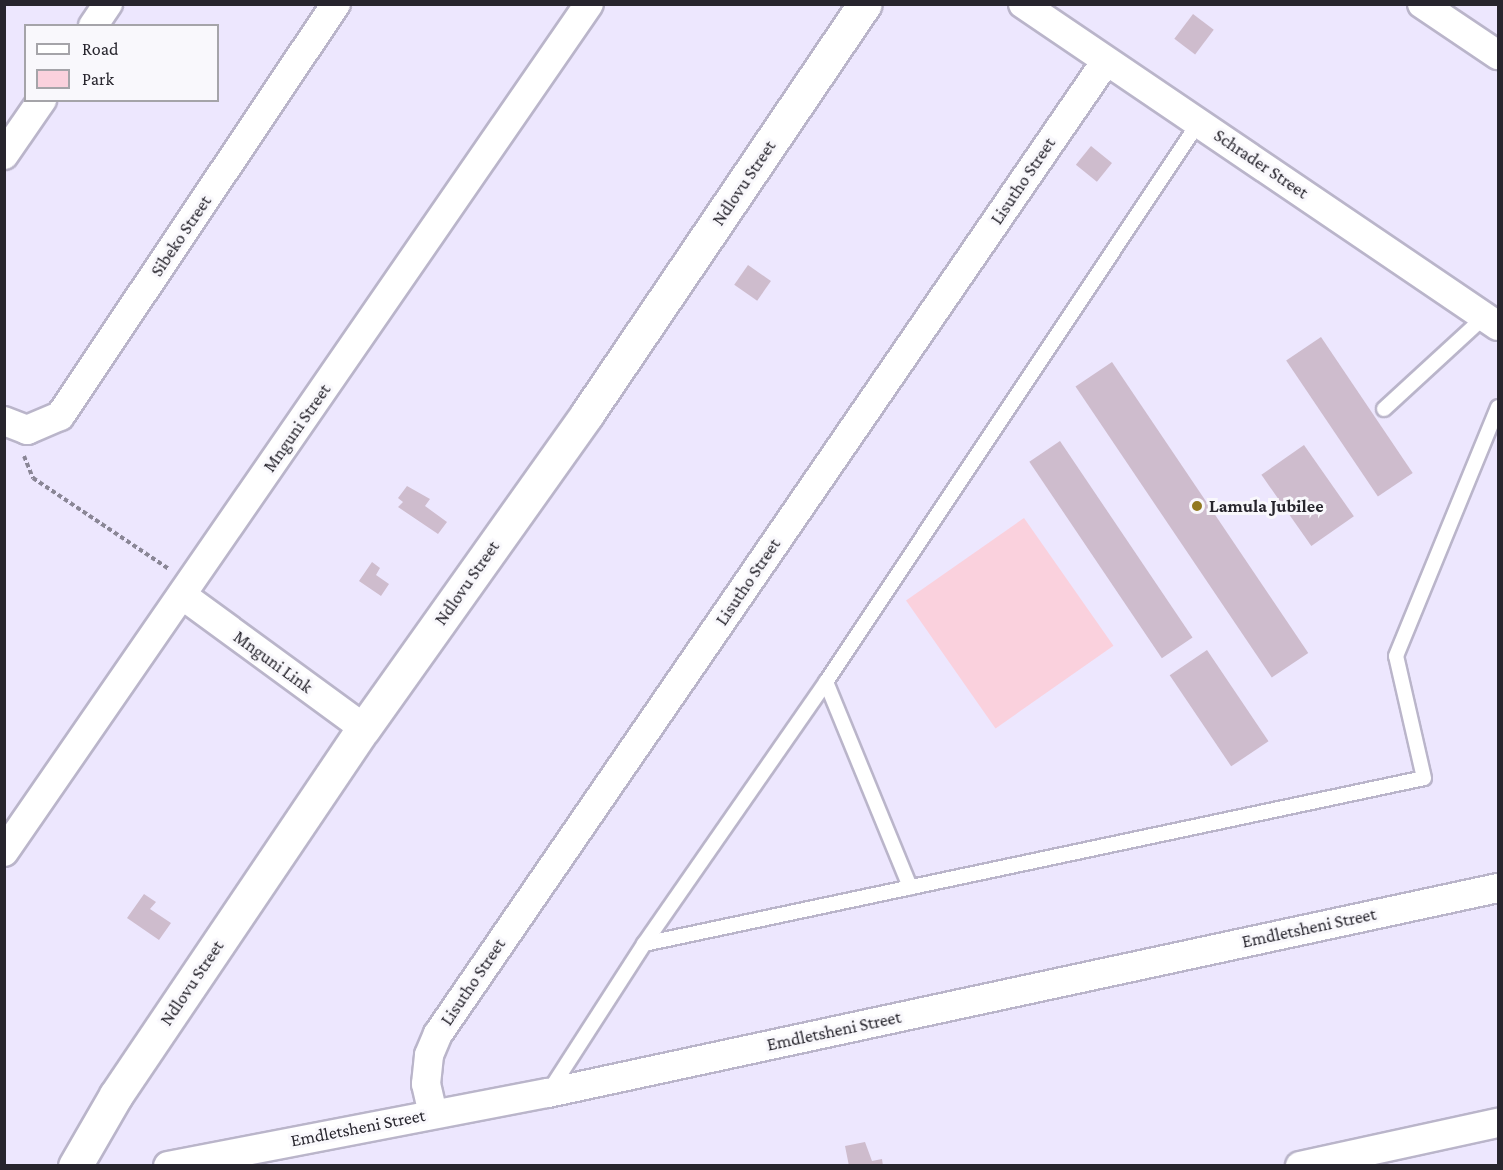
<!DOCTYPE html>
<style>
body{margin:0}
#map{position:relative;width:1503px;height:1170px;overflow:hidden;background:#ede7fe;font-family:"Crimson Pro",serif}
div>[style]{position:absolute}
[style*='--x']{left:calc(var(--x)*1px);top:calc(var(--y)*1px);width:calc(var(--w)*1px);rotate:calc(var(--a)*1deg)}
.green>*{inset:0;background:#fad1dd;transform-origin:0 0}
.building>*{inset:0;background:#cebccd;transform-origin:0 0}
.path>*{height:4px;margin-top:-2px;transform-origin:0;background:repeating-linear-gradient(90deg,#8a8696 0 4.5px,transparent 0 7.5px)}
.roads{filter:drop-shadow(2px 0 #bab5ca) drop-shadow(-2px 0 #bab5ca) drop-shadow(0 2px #bab5ca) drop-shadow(0 -2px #bab5ca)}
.service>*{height:14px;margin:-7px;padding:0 7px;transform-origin:7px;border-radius:7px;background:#fff}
.minor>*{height:28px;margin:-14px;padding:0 14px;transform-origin:14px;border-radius:14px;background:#fff}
.tertiary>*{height:33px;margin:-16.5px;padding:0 16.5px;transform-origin:16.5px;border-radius:16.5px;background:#fff}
.dots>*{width:16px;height:16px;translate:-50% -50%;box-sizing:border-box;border:3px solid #f9f8fc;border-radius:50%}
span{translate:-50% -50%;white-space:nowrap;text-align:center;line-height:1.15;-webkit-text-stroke:6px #f9f8fc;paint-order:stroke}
.street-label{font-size:18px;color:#27252d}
.poi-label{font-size:18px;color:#27252d;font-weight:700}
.left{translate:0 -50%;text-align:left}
.frame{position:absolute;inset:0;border:6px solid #27252d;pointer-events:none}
.legend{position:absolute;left:24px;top:24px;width:195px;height:78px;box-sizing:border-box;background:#f9f8fc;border:2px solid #a5a4a9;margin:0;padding:8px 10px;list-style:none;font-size:18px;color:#27252d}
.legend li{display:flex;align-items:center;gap:12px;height:30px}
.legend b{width:30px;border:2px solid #a5a4a9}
</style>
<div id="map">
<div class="green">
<i style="left:1024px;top:518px;width:156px;height:144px;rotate:55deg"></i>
</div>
<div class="building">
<i style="left:1193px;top:14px;width:26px;height:31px;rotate:37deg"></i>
<i style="left:1091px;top:146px;width:27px;height:24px;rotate:39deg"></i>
<i style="left:748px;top:265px;width:28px;height:24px;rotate:35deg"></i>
<i style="left:1321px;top:337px;width:164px;height:42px;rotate:56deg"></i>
<i style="left:1112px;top:362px;width:351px;height:44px;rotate:56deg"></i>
<i style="left:1060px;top:441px;width:237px;height:37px;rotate:56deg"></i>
<i style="left:1304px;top:445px;width:87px;height:52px;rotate:55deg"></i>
<i style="clip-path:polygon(407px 486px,430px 499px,425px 506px,447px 522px,438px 534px,398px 507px,403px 502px,398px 498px)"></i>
<i style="clip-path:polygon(372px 562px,380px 568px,376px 575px,389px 584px,381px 596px,359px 581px)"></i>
<i style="left:1207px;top:650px;width:110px;height:45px;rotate:56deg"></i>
<i style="clip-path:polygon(144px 894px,156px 902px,150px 909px,171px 923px,159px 940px,127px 918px)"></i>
<i style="clip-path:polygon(865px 1142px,872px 1161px,882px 1159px,883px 1166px,849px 1166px,845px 1146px)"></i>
</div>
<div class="path">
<i style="--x:24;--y:456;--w:24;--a:68"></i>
<i style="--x:33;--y:478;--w:164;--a:33.8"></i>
</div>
<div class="roads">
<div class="service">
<i style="--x:1384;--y:409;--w:137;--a:-42.6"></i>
<i style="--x:826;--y:682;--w:222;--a:67.7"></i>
<i style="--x:644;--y:944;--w:797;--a:-12.01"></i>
<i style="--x:1424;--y:778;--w:125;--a:-102.9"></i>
<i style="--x:1396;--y:656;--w:269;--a:-67.7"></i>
<i style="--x:550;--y:1090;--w:174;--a:-57.2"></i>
<i style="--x:644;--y:944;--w:319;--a:-55.2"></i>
<i style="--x:826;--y:682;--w:673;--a:-56.33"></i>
</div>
<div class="minor">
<i style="--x:1023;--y:4;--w:574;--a:34.13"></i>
<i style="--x:1422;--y:4;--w:92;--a:33.9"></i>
<i style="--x:93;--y:26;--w:27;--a:-56"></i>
<i style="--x:4;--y:155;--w:67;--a:-55.4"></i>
<i style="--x:4;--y:421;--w:25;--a:21"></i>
<i style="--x:27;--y:430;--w:36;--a:-23"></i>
<i style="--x:60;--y:416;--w:496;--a:-56.2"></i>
<i style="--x:182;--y:595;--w:225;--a:36.2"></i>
<i style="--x:4;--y:852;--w:1030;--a:-55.4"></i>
<i style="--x:433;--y:1114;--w:31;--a:-103"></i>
<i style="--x:426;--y:1084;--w:29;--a:-84"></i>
<i style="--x:429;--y:1055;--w:23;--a:-67"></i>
<i style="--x:438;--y:1034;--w:1180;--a:-55.53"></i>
<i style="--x:168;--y:1166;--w:387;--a:-10.9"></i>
<i style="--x:548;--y:1093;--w:972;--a:-12.18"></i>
<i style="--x:1300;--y:1166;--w:203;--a:-12.3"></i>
</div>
<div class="tertiary">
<i style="--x:75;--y:1166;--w:82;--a:-60"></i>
<i style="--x:116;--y:1095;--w:443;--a:-56"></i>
<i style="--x:364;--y:728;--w:385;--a:-54.6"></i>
<i style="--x:587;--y:414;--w:495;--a:-55.9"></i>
</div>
</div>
<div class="dots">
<i style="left:1197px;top:506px;background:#91781e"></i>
</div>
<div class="street-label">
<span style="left:1261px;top:164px;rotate:34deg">Schrader Street</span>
<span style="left:1023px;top:181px;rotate:-56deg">Lisutho Street</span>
<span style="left:744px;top:183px;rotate:-56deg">Ndlovu Street</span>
<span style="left:181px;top:236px;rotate:-56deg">Sibeko Street</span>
<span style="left:297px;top:428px;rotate:-55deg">Mnguni Street</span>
<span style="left:748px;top:582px;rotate:-56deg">Lisutho Street</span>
<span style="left:467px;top:583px;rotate:-55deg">Ndlovu Street</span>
<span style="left:273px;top:662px;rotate:36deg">Mnguni Link</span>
<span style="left:1309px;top:928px;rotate:-12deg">Emdletsheni Street</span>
<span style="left:473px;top:982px;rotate:-56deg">Lisutho Street</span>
<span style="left:192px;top:983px;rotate:-56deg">Ndlovu Street</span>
<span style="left:834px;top:1031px;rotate:-12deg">Emdletsheni Street</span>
<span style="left:358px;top:1128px;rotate:-11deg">Emdletsheni Street</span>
</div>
<div class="poi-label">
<span class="left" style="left:1209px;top:506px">Lamula Jubilee</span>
</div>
<div class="frame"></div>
<ul class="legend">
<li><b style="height:8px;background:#fff"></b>Road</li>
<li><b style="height:16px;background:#fad1dd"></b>Park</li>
</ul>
</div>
